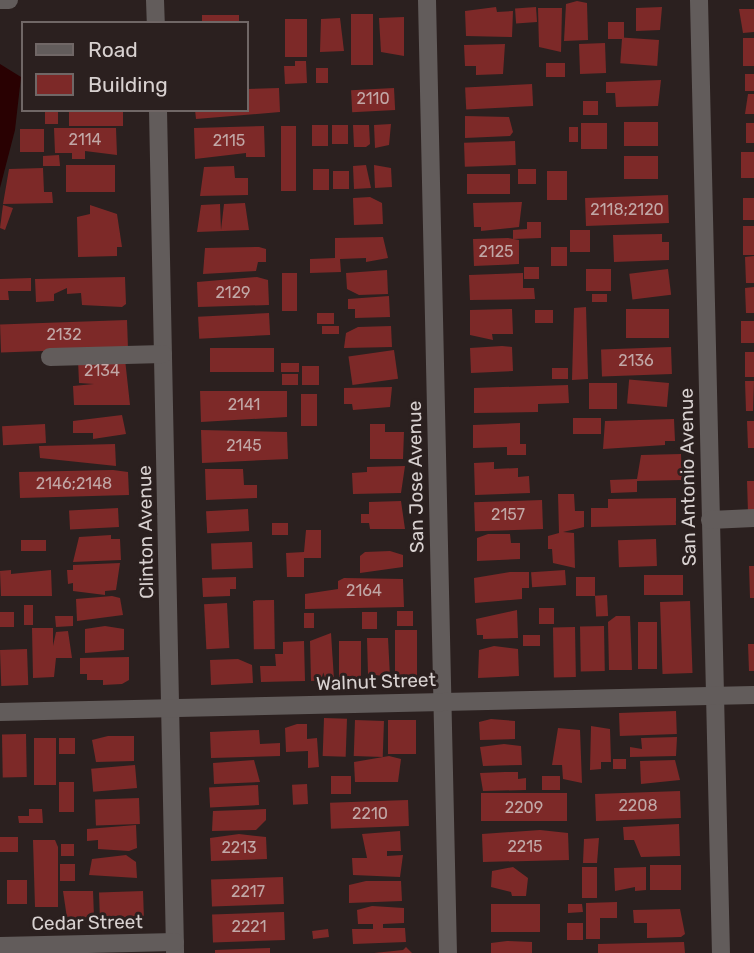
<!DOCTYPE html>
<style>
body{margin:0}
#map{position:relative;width:754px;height:953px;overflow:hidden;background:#2b201f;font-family:Rubik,sans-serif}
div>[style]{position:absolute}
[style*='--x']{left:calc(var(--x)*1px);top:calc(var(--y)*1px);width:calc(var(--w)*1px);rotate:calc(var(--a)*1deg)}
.water>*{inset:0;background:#290102}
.building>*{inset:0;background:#7d2928;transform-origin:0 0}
.minor>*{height:18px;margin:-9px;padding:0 9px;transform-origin:9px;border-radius:9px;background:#625c5b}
span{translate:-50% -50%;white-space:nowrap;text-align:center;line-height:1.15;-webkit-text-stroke:6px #2b201f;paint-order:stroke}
.number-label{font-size:16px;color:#c1a7a6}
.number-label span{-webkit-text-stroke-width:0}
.street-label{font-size:19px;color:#d8d1d0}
.legend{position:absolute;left:21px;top:21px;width:228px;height:91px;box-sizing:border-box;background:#2b201f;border:2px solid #706766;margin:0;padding:9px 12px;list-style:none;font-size:21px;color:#d8d1d0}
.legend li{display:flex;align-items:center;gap:14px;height:35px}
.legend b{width:35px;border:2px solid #706766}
</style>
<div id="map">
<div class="water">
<i style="clip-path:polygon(0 64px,21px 77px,15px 130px,0 188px)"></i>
</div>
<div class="building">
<i style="clip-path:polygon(577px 1px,587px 3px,588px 40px,564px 41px,566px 4px)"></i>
<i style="clip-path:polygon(496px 7px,497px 12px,513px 11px,512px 37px,466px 36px,465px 11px)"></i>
<i style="left:536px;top:7px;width:15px;height:21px;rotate:86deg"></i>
<i style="clip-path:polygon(662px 7px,660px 30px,636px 31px,636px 8px)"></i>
<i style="clip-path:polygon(538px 8px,562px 8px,561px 52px,539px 47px)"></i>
<i style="clip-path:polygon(739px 9px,754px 9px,754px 32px,743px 33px)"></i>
<i style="left:351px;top:14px;width:22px;height:51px"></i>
<i style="left:202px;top:15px;width:37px;height:8px"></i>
<i style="clip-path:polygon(404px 17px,404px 56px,381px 52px,379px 18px)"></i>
<i style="clip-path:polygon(340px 18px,344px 51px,320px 52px,321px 19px)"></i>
<i style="left:285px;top:19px;width:22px;height:38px"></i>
<i style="left:608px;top:22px;width:16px;height:17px"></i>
<i style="left:743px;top:38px;width:11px;height:28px"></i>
<i style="left:659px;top:40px;width:26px;height:37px;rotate:94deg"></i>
<i style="left:605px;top:43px;width:30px;height:26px;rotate:88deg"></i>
<i style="clip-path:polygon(505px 44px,503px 74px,476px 75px,476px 66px,465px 66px,464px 45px)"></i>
<i style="clip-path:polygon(295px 61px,306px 61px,307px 83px,285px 84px,284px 66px,295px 66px)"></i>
<i style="left:546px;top:63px;width:19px;height:14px"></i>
<i style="left:316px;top:68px;width:12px;height:15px"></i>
<i style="left:745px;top:74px;width:9px;height:17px"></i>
<i style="clip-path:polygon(661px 80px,658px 106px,616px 107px,615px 93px,606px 93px,606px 82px)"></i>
<i style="left:532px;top:84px;width:22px;height:67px;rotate:87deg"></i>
<i style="clip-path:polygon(279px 88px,280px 112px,196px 119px,195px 110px,247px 110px,247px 89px)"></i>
<i style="left:394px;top:88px;width:22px;height:43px;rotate:87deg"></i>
<i style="clip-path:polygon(748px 94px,754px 94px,754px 114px,745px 114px)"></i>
<i style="left:583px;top:101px;width:15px;height:14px"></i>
<i style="left:45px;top:110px;width:13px;height:14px"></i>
<i style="left:123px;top:110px;width:16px;height:54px;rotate:90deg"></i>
<i style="clip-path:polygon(465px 116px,509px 117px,513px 132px,510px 136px,465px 138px)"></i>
<i style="left:658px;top:122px;width:24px;height:34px;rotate:90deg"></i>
<i style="left:607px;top:123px;width:26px;height:26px;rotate:90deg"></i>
<i style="left:746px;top:123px;width:8px;height:20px"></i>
<i style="clip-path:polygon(391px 124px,389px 145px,375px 148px,374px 125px)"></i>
<i style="left:312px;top:125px;width:16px;height:21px"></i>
<i style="left:332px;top:125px;width:16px;height:19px"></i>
<i style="clip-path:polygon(353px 125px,369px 125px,370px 144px,366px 147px,354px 147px)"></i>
<i style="clip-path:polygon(264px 126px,265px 157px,246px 157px,246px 153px,195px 159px,194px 128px)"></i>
<i style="left:281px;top:126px;width:15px;height:65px"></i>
<i style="left:569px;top:127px;width:9px;height:15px"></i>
<i style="clip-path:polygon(54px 128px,116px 128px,117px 155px,85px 151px,85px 159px,72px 159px,72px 153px,55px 153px)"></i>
<i style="left:20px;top:129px;width:24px;height:23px"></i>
<i style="left:515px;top:141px;width:24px;height:51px;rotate:88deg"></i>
<i style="left:741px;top:152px;width:13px;height:26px"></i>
<i style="clip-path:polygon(59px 155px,60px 166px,43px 166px,43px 156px)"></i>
<i style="left:624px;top:156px;width:34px;height:23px"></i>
<i style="left:115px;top:165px;width:27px;height:49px;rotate:90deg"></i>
<i style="clip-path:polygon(366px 165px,371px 188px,354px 189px,353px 166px)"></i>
<i style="clip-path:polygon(374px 165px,391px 168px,392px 187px,375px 188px)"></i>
<i style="clip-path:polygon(234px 166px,235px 178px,248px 178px,248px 195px,200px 196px,204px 167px)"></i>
<i style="clip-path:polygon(43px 168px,44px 192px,52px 192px,53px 203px,3px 204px,9px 169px)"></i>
<i style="left:313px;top:169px;width:16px;height:21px"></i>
<i style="left:518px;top:169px;width:18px;height:15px"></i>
<i style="left:333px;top:171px;width:16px;height:18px"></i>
<i style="left:547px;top:171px;width:20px;height:29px"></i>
<i style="left:467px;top:174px;width:43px;height:20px"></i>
<i style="left:668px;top:195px;width:28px;height:83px;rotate:88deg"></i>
<i style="clip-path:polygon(370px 197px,382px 203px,383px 224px,354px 225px,353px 198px)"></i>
<i style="left:743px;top:198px;width:11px;height:22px"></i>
<i style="clip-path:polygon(522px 202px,519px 227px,481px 231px,481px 227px,474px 227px,473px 203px)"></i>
<i style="clip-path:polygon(245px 203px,249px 230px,197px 232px,201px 205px,220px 204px,221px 230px,224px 204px)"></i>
<i style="clip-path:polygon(3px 205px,13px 208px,5px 230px,0 228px)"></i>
<i style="clip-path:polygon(90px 205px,117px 214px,122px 247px,117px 247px,117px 256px,78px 257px,77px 217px,90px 214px)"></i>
<i style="clip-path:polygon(527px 222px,541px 222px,541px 238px,513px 239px,513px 230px,527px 229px)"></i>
<i style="left:743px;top:226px;width:11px;height:29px"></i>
<i style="left:590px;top:230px;width:22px;height:20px;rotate:90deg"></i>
<i style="clip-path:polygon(662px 234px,662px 242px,669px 242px,669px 260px,614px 262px,613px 235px)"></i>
<i style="clip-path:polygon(383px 237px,388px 258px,366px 262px,366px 258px,340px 259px,341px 272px,310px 273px,310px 259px,335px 258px,335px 238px)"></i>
<i style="clip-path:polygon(508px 238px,519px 240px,519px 264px,474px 266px,473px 239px)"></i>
<i style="clip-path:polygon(259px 247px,266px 249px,266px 262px,258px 262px,256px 271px,203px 274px,205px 248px)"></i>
<i style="left:551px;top:247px;width:16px;height:19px"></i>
<i style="clip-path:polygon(754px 256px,754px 283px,746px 283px,745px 257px)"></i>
<i style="left:524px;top:267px;width:15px;height:12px"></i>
<i style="left:611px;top:269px;width:22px;height:25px;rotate:90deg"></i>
<i style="left:668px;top:269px;width:26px;height:39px;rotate:83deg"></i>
<i style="clip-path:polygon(387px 270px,388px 294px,359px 295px,347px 289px,346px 273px)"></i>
<i style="left:282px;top:273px;width:15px;height:38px"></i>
<i style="clip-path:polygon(523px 273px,523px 288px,534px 288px,535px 299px,470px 300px,469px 275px)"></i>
<i style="clip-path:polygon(125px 277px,126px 304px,122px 307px,82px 305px,81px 293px,67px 294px,67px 288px,54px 294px,54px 301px,36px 302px,35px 279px)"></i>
<i style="clip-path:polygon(257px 277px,268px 280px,269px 305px,198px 307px,197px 282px)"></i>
<i style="clip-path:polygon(31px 278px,31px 291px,8px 291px,9px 300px,0 300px,0 279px)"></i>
<i style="clip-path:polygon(754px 287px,754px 313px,746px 313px,745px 288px)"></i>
<i style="left:592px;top:294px;width:15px;height:8px"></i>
<i style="clip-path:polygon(389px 296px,390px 317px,355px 318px,355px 309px,348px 309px,348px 299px)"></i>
<i style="clip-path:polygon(586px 307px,588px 379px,572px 380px,574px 308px)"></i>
<i style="clip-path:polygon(512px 309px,513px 334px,492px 334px,493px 340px,470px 335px,470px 310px)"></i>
<i style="left:669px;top:309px;width:29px;height:43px;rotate:90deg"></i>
<i style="left:553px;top:310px;width:13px;height:18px;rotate:90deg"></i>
<i style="left:269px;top:313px;width:22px;height:71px;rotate:87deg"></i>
<i style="left:317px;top:313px;width:17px;height:11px"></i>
<i style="left:127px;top:320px;width:28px;height:127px;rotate:88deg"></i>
<i style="left:741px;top:321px;width:13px;height:22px"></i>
<i style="left:322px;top:326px;width:17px;height:8px"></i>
<i style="clip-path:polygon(391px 326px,392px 347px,344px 348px,346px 333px,358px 327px)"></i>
<i style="clip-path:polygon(502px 346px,512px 347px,513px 371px,471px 373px,470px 348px)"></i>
<i style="left:671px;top:347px;width:27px;height:70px;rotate:88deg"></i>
<i style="left:210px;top:348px;width:64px;height:24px"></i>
<i style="left:394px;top:350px;width:29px;height:46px;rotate:82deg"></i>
<i style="left:745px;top:352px;width:9px;height:25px"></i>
<i style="clip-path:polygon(125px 359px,130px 405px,74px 405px,73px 386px,94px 384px,79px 383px,78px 360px)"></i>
<i style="left:281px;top:363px;width:18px;height:9px"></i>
<i style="left:319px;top:366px;width:19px;height:17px;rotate:90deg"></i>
<i style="left:552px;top:368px;width:16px;height:11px"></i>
<i style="left:282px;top:374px;width:16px;height:11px"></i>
<i style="clip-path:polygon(745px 381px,754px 381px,753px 411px,746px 411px)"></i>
<i style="left:589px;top:383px;width:28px;height:26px"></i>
<i style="left:669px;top:383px;width:24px;height:40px;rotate:95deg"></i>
<i style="clip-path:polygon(568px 385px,569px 403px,538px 404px,538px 412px,474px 413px,474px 388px)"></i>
<i style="clip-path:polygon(392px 387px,390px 407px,353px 410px,352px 404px,344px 404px,344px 388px)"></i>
<i style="clip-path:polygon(200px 391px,287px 391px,287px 417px,201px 422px)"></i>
<i style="left:301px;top:394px;width:16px;height:32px"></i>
<i style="clip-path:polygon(122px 415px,126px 434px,93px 439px,93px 433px,73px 433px,73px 421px)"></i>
<i style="left:601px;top:418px;width:16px;height:28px;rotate:90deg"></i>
<i style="clip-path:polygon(674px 419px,675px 441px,665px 441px,665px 445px,603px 449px,605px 421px)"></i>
<i style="clip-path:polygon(747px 421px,754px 421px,754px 448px,748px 448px)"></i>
<i style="clip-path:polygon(520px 423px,520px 444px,526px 444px,526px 455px,507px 455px,507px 447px,473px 448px,473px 425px)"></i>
<i style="left:45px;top:424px;width:19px;height:43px;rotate:87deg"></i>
<i style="clip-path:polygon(370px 424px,385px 424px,385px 432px,404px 432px,403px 459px,370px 459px)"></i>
<i style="clip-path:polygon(201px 430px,287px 432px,288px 459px,202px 463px)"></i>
<i style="clip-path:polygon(115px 444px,116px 466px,40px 458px,39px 446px)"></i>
<i style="clip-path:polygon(681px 454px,682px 480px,637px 481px,637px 492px,611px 493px,610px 480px,637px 479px,641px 455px)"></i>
<i style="clip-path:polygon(494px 462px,494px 469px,518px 468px,518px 477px,529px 476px,530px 493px,475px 495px,474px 463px)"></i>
<i style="clip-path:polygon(405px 466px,401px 493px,353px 494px,352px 473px,367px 472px,367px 467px)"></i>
<i style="clip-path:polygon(205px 469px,243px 469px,244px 485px,257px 485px,257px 498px,206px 500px)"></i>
<i style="clip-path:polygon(113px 470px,128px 472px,129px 495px,20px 498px,19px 472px)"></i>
<i style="clip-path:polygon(747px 481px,754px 481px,754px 512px,748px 513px)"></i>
<i style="clip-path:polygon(558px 494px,574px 494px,575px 511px,584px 511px,584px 527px,563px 532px,574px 533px,575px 568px,553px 563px,552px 549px,548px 549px,548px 536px,559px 533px)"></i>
<i style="clip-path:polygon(676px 498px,676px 525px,591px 527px,591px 508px,608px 508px,608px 499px)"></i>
<i style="left:542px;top:500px;width:29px;height:68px;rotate:88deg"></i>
<i style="clip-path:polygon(401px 501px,405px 529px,370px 529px,369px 523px,361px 523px,361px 514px,369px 514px,369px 502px)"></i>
<i style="left:118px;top:508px;width:19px;height:49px;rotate:87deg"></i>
<i style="left:248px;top:509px;width:22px;height:42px;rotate:87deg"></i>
<i style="left:272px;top:523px;width:16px;height:12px"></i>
<i style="clip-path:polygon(306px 530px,321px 530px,321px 558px,304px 558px,304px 577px,287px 577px,286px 553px,304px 552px)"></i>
<i style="clip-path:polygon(488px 534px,510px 534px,511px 543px,520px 543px,520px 559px,477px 561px,477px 538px)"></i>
<i style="clip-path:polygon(111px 535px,111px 539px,120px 539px,121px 560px,73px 562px,79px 537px)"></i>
<i style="left:656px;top:539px;width:27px;height:38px;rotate:88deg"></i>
<i style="left:21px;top:540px;width:25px;height:11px"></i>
<i style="left:252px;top:542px;width:26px;height:41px;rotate:88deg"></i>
<i style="clip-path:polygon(390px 551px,403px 555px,403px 567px,360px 573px,360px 556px,365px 552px)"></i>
<i style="clip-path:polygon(120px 563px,116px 590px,105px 591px,105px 595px,73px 591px,73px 583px,68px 584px,67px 570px,73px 570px,73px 565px)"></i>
<i style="clip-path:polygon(749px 566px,754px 566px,754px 598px,750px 598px)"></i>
<i style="clip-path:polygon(11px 570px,11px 574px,51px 570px,52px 596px,1px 596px,0 571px)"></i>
<i style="left:565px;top:570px;width:15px;height:34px;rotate:86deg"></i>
<i style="clip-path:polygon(510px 572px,529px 572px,529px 588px,522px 588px,522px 599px,475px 603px,474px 578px)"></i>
<i style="left:683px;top:575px;width:20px;height:39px;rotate:90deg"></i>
<i style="clip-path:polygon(236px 577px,236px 589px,230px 589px,230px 596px,203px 597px,202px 578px)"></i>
<i style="left:595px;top:577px;width:19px;height:19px;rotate:90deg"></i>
<i style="clip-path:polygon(344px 578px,403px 579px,404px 607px,305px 609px,305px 594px,338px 589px,338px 581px)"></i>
<i style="left:607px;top:595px;width:21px;height:12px;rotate:87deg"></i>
<i style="clip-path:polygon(112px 596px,120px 598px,123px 615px,77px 621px,76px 599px)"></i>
<i style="left:274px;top:600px;width:49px;height:21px;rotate:89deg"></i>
<i style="left:690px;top:601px;width:72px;height:30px;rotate:88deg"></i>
<i style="left:227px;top:603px;width:45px;height:23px;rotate:87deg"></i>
<i style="left:24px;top:605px;width:9px;height:20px"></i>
<i style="left:539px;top:608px;width:15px;height:16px"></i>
<i style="clip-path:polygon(517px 610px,518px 638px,483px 639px,483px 635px,477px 635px,476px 619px)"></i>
<i style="left:397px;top:611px;width:16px;height:15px"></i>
<i style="left:0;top:612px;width:14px;height:15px"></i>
<i style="left:362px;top:612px;width:15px;height:17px"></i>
<i style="left:304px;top:613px;width:10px;height:15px"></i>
<i style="clip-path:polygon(55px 616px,73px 616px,73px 626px,56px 627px)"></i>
<i style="clip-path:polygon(616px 616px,630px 616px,632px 670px,609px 670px,608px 622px)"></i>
<i style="left:638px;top:622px;width:19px;height:47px"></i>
<i style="clip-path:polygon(105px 626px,124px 629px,124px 650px,85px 653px,85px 629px)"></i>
<i style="left:604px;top:626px;width:45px;height:24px;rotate:89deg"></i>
<i style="left:575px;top:627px;width:50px;height:22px;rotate:89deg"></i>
<i style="clip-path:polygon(32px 628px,53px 628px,53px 646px,56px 632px,68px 631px,72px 658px,56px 658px,54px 677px,33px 678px)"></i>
<i style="left:395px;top:630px;width:22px;height:46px"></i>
<i style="clip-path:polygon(331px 633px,334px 680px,311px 681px,310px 641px)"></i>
<i style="left:523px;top:635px;width:17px;height:11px"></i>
<i style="clip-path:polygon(367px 638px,388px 638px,390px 677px,368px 674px)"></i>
<i style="clip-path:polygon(304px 641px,305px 681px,261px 682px,260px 666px,276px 666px,275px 654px,283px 654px,283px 642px)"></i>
<i style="left:339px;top:641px;width:22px;height:36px"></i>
<i style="clip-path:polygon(748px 644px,754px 644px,754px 671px,749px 671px)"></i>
<i style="clip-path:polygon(494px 646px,518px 649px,519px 676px,478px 678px,479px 650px)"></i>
<i style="left:27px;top:649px;width:36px;height:27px;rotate:88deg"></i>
<i style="clip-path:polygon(129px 657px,129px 680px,122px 684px,103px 685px,103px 680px,87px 680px,87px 674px,80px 674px,80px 658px)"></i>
<i style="clip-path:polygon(238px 659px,252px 665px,253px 683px,211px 685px,210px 660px)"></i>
<i style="left:676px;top:711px;width:23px;height:57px;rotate:88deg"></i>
<i style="left:324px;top:718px;width:23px;height:38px;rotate:2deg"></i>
<i style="clip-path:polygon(491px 719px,515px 721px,515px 739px,480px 740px,479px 722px)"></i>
<i style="left:355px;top:720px;width:29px;height:36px;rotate:2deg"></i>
<i style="left:388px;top:720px;width:28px;height:34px"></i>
<i style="clip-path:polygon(297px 724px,307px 724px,307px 739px,317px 738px,319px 767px,308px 768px,308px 751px,286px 752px,285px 728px)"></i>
<i style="clip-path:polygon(591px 726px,610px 729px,611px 762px,601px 762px,601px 769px,590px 770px)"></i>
<i style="clip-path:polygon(558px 728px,580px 730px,582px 783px,563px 779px,562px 765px,552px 765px)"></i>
<i style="clip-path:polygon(259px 730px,260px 744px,280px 743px,280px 756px,211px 758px,210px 732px)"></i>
<i style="left:26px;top:734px;width:43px;height:24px;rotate:89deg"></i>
<i style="clip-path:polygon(108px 736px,134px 736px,134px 761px,96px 762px,92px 740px)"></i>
<i style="clip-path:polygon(677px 737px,676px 756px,630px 757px,630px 747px,642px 749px,641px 738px)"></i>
<i style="left:34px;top:738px;width:22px;height:47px"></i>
<i style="left:59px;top:738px;width:16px;height:16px"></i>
<i style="clip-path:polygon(504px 744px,521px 746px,522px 765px,483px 766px,480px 747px)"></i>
<i style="clip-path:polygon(389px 756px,401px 759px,398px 782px,355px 782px,354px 762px)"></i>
<i style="left:613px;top:759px;width:13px;height:10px"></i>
<i style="clip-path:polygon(254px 760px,260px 782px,214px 784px,213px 763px)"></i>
<i style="clip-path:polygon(675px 760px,680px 780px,641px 784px,640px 761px)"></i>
<i style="left:135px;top:765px;width:23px;height:44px;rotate:85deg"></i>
<i style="clip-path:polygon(505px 772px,518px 772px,518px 779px,526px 778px,526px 790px,483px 791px,480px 773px)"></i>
<i style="left:331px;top:776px;width:20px;height:18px"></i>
<i style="left:542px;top:776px;width:18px;height:14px"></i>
<i style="left:59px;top:782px;width:15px;height:30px"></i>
<i style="left:307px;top:784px;width:20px;height:15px;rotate:87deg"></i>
<i style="left:258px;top:785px;width:20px;height:49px;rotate:87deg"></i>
<i style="left:680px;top:791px;width:27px;height:85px;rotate:88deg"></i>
<i style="left:567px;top:793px;width:28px;height:86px;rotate:90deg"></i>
<i style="left:139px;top:798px;width:26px;height:44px;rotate:88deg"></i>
<i style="left:408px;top:800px;width:26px;height:78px;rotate:88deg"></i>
<i style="clip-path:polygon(29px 809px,42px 809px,43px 823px,19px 823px,18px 816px,29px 816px)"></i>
<i style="clip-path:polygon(266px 809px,266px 820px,256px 830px,212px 831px,213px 811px)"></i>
<i style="clip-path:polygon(679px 824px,680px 856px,641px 857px,634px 840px,624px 840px,623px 827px)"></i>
<i style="clip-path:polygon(136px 825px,137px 848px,129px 851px,98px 849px,98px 840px,87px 841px,87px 829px)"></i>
<i style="clip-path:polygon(540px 830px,568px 833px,569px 860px,483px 862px,482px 834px)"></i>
<i style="clip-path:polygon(400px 831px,401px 851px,387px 851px,387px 856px,403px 855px,400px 877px,353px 875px,352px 858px,367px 858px,362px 834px)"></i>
<i style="clip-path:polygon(239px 834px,266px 837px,267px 859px,211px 861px,210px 838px)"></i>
<i style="left:0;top:837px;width:18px;height:15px"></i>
<i style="clip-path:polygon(599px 838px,597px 863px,583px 863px,584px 839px)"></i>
<i style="clip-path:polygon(33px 840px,55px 840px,58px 847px,58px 907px,35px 907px)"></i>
<i style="left:61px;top:844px;width:13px;height:12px"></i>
<i style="clip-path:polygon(126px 855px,136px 862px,137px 878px,89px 875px,92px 859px)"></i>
<i style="left:75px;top:864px;width:17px;height:15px;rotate:90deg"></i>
<i style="left:681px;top:865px;width:25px;height:31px;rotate:90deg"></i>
<i style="clip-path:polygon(513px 867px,528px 878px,526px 896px,512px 896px,511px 892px,491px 887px,492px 871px)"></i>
<i style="left:597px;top:867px;width:31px;height:15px;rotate:90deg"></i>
<i style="clip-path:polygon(646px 867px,646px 890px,635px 891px,635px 887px,615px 891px,614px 868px)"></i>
<i style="left:283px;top:877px;width:27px;height:72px;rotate:88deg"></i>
<i style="left:7px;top:880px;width:20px;height:24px"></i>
<i style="clip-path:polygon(366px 881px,401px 881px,402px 901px,349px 903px,349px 885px)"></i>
<i style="clip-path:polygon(63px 891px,93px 891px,94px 917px,67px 918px)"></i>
<i style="left:143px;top:891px;width:26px;height:44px;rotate:88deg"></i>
<i style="clip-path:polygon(617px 902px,617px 918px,600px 918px,600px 939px,586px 939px,586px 903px)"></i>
<i style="left:540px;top:904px;width:28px;height:49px;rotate:90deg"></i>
<i style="clip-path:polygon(568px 904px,582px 904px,583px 912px,568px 913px)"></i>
<i style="clip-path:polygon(372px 906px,404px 908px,404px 923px,383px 924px,383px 928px,405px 928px,406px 942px,353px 944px,352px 929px,373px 929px,373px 924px,358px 924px,357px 910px)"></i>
<i style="clip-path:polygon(680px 909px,685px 934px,681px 937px,647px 938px,647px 923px,634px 923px,633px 910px)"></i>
<i style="left:284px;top:912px;width:28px;height:72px;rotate:88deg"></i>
<i style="left:567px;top:923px;width:16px;height:17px"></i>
<i style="left:328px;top:929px;width:8px;height:16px;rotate:83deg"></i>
<i style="clip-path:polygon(507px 941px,532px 942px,532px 953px,491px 953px,491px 943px)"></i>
<i style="clip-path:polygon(684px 942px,685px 953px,598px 953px,598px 944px)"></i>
<i style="clip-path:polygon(406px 947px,412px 953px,374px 953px,403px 950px)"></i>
<i style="clip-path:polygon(270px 948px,270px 953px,215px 953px,215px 950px)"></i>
</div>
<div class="minor">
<i style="--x:0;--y:0;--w:9;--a:0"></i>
<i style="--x:155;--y:0;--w:23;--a:88"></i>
<i style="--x:427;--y:0;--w:953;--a:88.74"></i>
<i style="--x:699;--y:0;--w:953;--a:88.68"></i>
<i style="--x:158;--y:110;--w:843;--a:88.84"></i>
<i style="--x:50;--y:357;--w:113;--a:-1.5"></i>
<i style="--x:710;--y:520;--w:44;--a:-2.6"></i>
<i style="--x:0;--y:712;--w:754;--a:-1.29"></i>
<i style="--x:0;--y:946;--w:175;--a:-1.3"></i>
</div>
<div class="number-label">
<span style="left:373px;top:99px">2110</span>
<span style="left:85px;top:140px">2114</span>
<span style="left:229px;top:141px">2115</span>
<span style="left:627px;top:210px">2118;2120</span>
<span style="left:496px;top:252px">2125</span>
<span style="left:233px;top:293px">2129</span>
<span style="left:64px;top:335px">2132</span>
<span style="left:636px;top:361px">2136</span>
<span style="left:102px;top:371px">2134</span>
<span style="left:244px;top:405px">2141</span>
<span style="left:244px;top:446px">2145</span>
<span style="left:74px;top:484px">2146;2148</span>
<span style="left:508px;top:515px">2157</span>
<span style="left:364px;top:591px">2164</span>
<span style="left:638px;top:806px">2208</span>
<span style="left:524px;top:808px">2209</span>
<span style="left:370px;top:814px">2210</span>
<span style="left:525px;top:847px">2215</span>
<span style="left:239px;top:848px">2213</span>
<span style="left:248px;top:892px">2217</span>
<span style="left:249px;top:927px">2221</span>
</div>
<div class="street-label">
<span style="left:416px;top:477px;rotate:-91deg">San Jose Avenue</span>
<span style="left:688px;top:477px;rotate:-91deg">San Antonio Avenue</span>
<span style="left:146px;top:532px;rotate:-91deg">Clinton Avenue</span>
<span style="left:376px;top:682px;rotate:-2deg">Walnut Street</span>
<span style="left:87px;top:923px;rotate:-1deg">Cedar Street</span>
</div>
<ul class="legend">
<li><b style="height:9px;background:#625c5b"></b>Road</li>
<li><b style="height:19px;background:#7d2928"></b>Building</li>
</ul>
</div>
